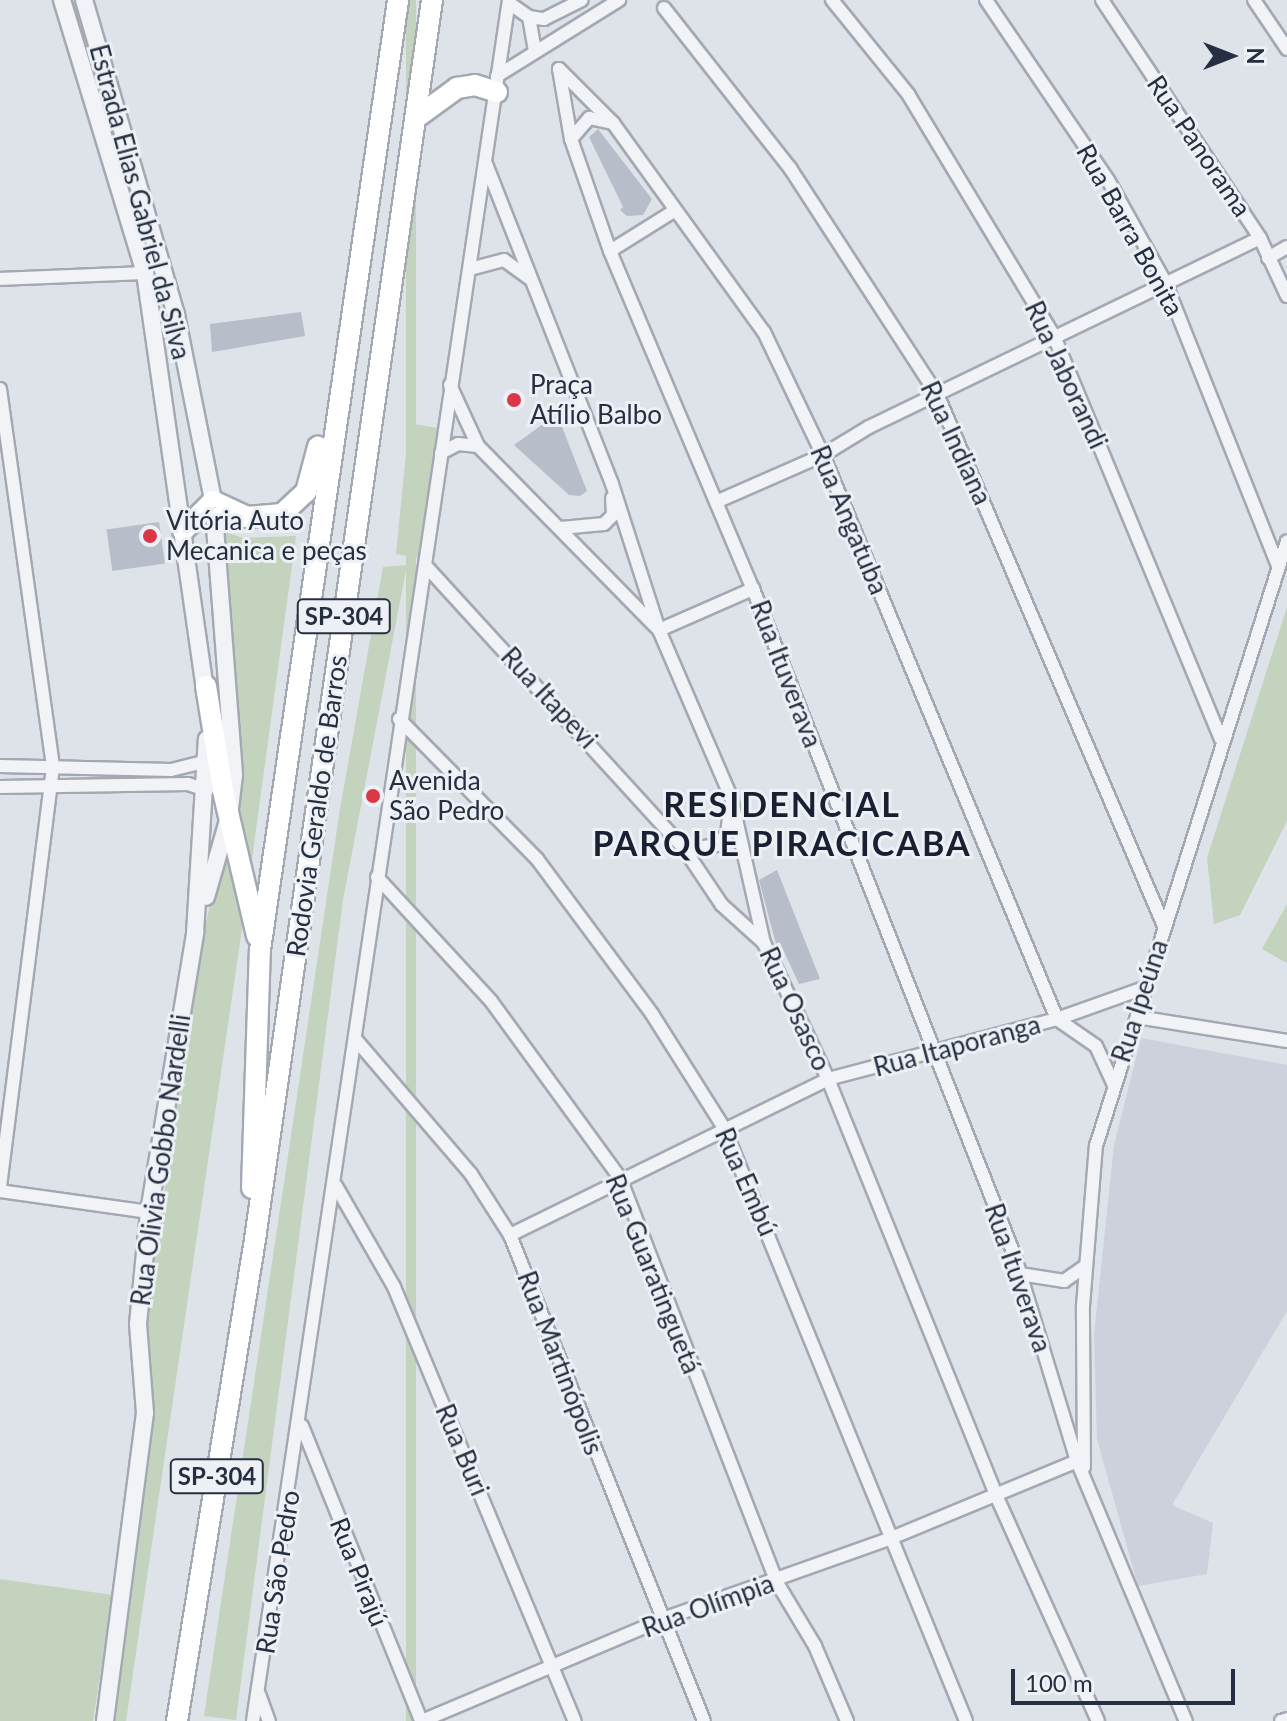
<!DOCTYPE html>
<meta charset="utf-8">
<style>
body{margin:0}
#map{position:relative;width:1287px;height:1721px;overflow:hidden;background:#dee2e9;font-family:Lato,sans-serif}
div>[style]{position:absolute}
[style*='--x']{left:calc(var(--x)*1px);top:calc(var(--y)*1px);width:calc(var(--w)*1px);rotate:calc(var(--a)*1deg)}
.built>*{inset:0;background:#ccd1db}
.green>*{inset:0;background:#c3d3be;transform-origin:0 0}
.building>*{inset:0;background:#b7bdc9;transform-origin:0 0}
.roads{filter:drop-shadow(2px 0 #a3a9b3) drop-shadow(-2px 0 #a3a9b3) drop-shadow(0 2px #a3a9b3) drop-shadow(0 -2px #a3a9b3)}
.minor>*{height:12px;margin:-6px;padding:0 6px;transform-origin:6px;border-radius:6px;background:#f1f3f7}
.tertiary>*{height:16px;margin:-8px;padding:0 8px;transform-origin:8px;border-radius:8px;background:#f1f3f7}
.trunk>*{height:20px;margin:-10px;padding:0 10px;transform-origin:10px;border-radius:10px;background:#fff}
.dots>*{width:22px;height:22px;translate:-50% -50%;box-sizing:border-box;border:4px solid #edf1f6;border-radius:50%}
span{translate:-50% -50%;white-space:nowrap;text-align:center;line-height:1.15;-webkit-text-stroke:6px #edf1f6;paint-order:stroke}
.shield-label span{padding:2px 6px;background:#edf1f6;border:2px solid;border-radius:6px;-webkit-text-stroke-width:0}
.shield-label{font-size:24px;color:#262f41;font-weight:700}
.street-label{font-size:26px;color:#262f41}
.poi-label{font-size:26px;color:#262f41}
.left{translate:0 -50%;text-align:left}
.district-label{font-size:34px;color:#182032;font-weight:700;letter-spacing:2px}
.north{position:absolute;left:1191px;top:16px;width:80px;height:80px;-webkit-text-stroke:6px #edf1f6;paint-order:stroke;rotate:90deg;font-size:22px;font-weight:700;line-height:32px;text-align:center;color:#262f41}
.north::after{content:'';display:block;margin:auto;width:28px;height:36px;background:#262f41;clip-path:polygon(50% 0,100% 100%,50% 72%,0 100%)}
.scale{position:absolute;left:1011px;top:1669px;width:224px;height:36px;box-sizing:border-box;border:4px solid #262f41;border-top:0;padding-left:10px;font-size:24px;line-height:28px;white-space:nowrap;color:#262f41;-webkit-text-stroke:6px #edf1f6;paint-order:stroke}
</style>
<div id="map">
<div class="built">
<i style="clip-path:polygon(1141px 1038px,1287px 1065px,1287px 1311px,1172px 1505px,1213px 1523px,1207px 1574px,1138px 1586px,1097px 1439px,1094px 1335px,1114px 1145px)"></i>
</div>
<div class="green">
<i style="left:406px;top:0;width:10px;height:1739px"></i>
<i style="clip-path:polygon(409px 423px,437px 428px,420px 558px,396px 554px)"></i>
<i style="clip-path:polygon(219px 530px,243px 538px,296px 536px,252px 859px,240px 815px,242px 748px)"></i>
<i style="clip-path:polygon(407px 565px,343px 900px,236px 1720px,204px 1716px,340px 809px,383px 567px)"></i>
<i style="clip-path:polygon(1287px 607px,1287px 821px,1240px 915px,1214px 924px,1207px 858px)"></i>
<i style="clip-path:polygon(229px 863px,238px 875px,243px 922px,126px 1721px,112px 1721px,152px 1432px,147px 1307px,204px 930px,220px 864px)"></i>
<i style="clip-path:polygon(1287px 904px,1287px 963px,1262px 949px)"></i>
<i style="clip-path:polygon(0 1579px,113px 1595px,93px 1721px,0 1721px)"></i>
</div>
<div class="building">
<i style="clip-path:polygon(598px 129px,652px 199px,643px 215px,627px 216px,620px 210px,623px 207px,589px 137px)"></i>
<i style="clip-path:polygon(301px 312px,305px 336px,212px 352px,210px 324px)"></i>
<i style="clip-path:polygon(557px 414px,587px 491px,580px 496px,569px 495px,514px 445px)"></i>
<i style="left:159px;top:522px;width:42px;height:53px;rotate:82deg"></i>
<i style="clip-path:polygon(777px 870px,820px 979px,799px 984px,780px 943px,776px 944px,759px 880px)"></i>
</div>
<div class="roads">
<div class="minor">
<i style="--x:832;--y:0;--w:121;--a:51"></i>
<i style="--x:908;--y:94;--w:283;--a:58.9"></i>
<i style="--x:1054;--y:336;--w:436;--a:67.5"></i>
<i style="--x:986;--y:0;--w:217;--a:55.9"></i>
<i style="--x:1108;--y:180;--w:117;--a:60.8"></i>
<i style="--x:1165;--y:282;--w:306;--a:68.3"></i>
<i style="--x:1102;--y:0;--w:286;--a:56.4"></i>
<i style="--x:1260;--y:238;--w:64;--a:65"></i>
<i style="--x:1254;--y:0;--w:59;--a:56"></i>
<i style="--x:509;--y:3;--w:24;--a:35"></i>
<i style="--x:529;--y:17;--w:15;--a:8"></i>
<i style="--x:544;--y:19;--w:42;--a:-26.6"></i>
<i style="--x:664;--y:8;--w:204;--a:51.8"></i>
<i style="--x:790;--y:168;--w:270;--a:57"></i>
<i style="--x:937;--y:394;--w:578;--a:66.89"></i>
<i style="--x:529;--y:17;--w:34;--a:80"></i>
<i style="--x:559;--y:69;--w:71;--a:80.3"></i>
<i style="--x:571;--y:139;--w:119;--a:70.8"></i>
<i style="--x:610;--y:251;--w:367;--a:67.1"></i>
<i style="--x:753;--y:589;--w:718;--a:68.58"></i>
<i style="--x:1015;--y:1257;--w:213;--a:73.1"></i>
<i style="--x:1077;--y:1461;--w:282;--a:67.3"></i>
<i style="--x:559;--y:69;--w:76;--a:45"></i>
<i style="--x:613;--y:123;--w:258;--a:54.2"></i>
<i style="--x:764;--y:332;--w:136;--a:64.4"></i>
<i style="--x:823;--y:455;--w:611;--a:67.47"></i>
<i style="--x:1057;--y:1019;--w:47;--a:34.7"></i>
<i style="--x:1096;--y:1046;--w:41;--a:65.3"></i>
<i style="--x:497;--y:76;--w:144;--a:-31.9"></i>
<i style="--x:571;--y:139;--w:28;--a:-49"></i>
<i style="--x:589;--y:118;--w:25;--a:12"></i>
<i style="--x:486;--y:164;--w:344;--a:68.5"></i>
<i style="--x:612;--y:484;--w:153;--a:72.2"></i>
<i style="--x:659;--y:630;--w:182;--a:66.7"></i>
<i style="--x:731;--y:797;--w:150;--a:77.3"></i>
<i style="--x:764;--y:943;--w:150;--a:64.8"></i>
<i style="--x:828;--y:1079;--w:446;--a:68"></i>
<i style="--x:995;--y:1493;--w:250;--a:65.7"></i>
<i style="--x:610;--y:251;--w:75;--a:-32"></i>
<i style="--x:1268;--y:258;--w:22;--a:-30"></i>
<i style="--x:470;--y:269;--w:35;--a:-15"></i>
<i style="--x:504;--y:260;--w:31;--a:36"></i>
<i style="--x:0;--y:279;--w:145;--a:-2.4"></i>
<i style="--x:450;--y:385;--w:67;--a:65.3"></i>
<i style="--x:478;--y:446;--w:254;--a:45.5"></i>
<i style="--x:0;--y:389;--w:382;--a:82"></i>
<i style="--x:53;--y:767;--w:424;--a:97.2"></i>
<i style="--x:441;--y:453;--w:19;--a:-28"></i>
<i style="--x:458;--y:444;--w:20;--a:6"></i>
<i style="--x:716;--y:502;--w:117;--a:-23.7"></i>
<i style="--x:823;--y:455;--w:54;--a:-31.3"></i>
<i style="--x:869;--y:427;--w:434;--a:-25.8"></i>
<i style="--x:561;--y:528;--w:43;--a:-5.3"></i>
<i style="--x:604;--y:524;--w:13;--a:-45"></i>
<i style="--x:613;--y:515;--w:17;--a:-93"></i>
<i style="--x:425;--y:565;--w:386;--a:47.6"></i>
<i style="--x:685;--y:850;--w:66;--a:56.1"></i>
<i style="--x:722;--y:905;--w:57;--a:42.1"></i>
<i style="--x:659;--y:630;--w:103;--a:-23.6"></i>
<i style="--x:399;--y:719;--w:197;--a:45.4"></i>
<i style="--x:537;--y:859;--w:193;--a:53.4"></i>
<i style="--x:652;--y:1014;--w:135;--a:57.7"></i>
<i style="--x:724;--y:1128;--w:640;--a:67.8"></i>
<i style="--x:0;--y:766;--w:171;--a:1.3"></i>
<i style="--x:171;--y:770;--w:38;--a:-14"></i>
<i style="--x:0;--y:787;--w:188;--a:-0.9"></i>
<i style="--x:188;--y:784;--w:20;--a:18"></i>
<i style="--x:685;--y:850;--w:32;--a:-9"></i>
<i style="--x:717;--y:845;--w:15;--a:-48"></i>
<i style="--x:727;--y:834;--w:26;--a:-83"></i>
<i style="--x:377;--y:877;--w:168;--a:47.4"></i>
<i style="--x:491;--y:1001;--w:219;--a:53.9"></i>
<i style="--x:620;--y:1178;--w:432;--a:68.8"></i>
<i style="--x:776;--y:1581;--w:76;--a:59"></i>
<i style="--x:815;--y:1646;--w:82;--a:66.9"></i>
<i style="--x:1137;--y:1017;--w:152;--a:9.1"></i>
<i style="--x:357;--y:1041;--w:175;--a:49.4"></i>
<i style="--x:471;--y:1174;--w:72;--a:57.4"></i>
<i style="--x:510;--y:1235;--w:523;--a:68.24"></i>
<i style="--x:336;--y:1186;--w:116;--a:60.1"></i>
<i style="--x:394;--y:1287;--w:470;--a:67.4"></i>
<i style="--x:0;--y:1191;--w:150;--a:8"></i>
<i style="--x:510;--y:1235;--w:354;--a:-26.1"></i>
<i style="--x:828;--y:1079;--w:237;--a:-14.7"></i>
<i style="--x:1057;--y:1019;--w:92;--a:-19.6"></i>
<i style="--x:1020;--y:1274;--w:45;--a:9"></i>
<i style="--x:1064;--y:1281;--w:24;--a:-35"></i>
<i style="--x:302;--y:1426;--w:318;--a:68"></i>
<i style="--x:1084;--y:1467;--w:161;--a:-90.4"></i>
<i style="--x:1083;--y:1306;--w:161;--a:-85.4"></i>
<i style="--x:1096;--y:1146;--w:634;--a:-72.48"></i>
<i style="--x:259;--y:1694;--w:29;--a:70"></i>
<i style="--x:253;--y:1721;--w:1740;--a:-81.54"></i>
<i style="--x:422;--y:1721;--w:262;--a:-22.9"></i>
<i style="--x:663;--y:1619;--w:240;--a:-19.5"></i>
<i style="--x:889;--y:1539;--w:204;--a:-22.5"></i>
<i style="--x:1281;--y:1721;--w:6;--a:-18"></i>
</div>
<div class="tertiary">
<i style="--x:62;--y:0;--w:285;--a:73.1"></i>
<i style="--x:145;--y:273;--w:426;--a:81.8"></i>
<i style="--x:84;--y:0;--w:328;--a:73.7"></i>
<i style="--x:176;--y:315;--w:190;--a:78.7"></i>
<i style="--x:213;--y:501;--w:275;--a:85.6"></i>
<i style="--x:234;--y:775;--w:42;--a:96.8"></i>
<i style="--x:229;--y:817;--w:83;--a:106"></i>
<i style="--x:105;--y:1721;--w:311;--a:-82.6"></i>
<i style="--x:145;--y:1413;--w:89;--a:-94.5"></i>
<i style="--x:138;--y:1324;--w:113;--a:-84.4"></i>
<i style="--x:149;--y:1212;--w:283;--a:-80.6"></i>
<i style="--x:195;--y:933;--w:194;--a:-86.5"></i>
</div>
<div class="trunk">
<i style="--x:416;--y:118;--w:51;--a:-36.2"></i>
<i style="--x:457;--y:88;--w:18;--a:-9"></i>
<i style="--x:475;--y:85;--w:23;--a:18"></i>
<i style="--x:183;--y:531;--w:42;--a:-45"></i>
<i style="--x:213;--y:501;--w:38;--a:25"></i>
<i style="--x:247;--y:517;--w:35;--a:-5"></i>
<i style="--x:282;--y:514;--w:33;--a:-43"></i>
<i style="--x:306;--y:492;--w:47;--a:-75.1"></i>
<i style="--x:206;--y:686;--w:106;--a:80.8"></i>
<i style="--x:223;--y:791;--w:149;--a:76.8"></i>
<i style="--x:252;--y:1188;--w:238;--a:-88.1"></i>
<i style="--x:260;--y:950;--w:960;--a:-81.73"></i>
<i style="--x:177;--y:1721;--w:495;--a:-80.8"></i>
<i style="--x:256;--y:1232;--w:1245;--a:-81.87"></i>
</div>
</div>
<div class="dots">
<i style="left:514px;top:400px;background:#da3749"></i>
<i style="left:150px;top:536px;background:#da3749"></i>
<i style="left:373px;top:796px;background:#da3749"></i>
</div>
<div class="shield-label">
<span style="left:344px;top:616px">SP-304</span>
<span style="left:217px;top:1476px">SP-304</span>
</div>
<div class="street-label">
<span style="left:1199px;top:146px;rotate:56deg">Rua Panorama</span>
<span style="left:140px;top:202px;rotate:75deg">Estrada Elias Gabriel da Silva</span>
<span style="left:1130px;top:230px;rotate:61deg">Rua Barra Bonita</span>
<span style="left:1066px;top:375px;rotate:65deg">Rua Jaborandi</span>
<span style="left:956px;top:443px;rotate:65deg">Rua Indiana</span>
<span style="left:849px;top:520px;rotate:67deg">Rua Angatuba</span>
<span style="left:786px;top:674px;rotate:69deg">Rua Ituverava</span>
<span style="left:549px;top:698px;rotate:47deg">Rua Itapevi</span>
<span style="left:317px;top:806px;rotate:-82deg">Rodovia Geraldo de Barros</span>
<span style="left:1140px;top:1001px;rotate:-72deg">Rua Ipeúna</span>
<span style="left:795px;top:1009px;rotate:65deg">Rua Osasco</span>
<span style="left:957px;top:1046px;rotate:-15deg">Rua Itaporanga</span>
<span style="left:161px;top:1160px;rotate:-82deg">Rua Olivia Gobbo Nardelli</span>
<span style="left:746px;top:1182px;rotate:66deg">Rua Embú</span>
<span style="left:653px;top:1274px;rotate:68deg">Rua Guaratinguetá</span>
<span style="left:1018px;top:1278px;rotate:71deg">Rua Ituverava</span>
<span style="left:560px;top:1363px;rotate:69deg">Rua Martinópolis</span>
<span style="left:462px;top:1450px;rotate:67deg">Rua Buri</span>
<span style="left:278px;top:1572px;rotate:-81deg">Rua São Pedro</span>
<span style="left:359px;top:1572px;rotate:68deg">Rua Pirajú</span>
<span style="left:708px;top:1606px;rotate:-20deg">Rua Olímpia</span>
</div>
<div class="poi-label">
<span class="left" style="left:530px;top:400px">Praça<br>Atílio Balbo</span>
<span class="left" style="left:166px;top:536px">Vitória Auto<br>Mecanica e peças</span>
<span class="left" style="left:389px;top:796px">Avenida<br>São Pedro</span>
</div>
<div class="district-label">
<span style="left:782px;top:823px">RESIDENCIAL<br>PARQUE PIRACICABA</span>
</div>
<div class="north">N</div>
<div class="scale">100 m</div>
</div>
